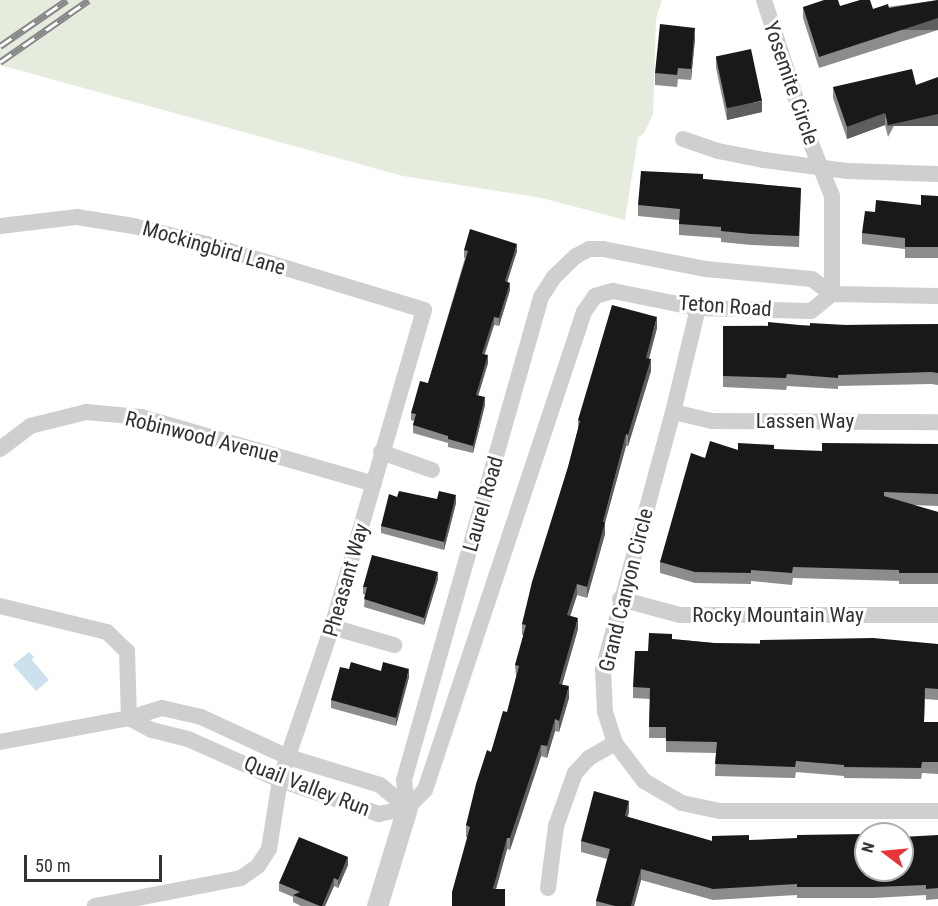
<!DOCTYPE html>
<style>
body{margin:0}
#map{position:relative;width:938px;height:906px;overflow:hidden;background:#fff;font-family:"Roboto Condensed",sans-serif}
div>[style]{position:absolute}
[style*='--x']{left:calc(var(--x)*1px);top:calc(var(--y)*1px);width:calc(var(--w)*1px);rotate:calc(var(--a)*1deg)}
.green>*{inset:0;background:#e5ecde}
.water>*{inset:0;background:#cde0ee}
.minor>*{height:16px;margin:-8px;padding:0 8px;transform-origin:8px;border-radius:8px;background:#cfcfcf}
.tertiary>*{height:21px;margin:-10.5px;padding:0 10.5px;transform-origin:10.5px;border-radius:10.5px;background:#cfcfcf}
.rail>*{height:7px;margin-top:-3.5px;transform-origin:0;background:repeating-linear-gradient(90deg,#fff 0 14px,#878787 0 28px);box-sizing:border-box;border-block:2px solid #878787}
.wall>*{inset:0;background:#8c8c8c}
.shaded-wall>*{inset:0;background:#5e5e5e;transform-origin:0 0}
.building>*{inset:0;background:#191919;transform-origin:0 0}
span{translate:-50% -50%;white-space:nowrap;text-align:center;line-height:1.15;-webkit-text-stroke:6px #fff;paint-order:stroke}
.street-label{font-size:21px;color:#323232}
.north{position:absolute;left:854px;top:822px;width:60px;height:60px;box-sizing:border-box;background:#fff;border:2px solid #adadad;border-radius:50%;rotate:286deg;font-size:16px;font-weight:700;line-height:24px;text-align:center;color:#323232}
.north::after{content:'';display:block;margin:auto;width:21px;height:27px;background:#e93439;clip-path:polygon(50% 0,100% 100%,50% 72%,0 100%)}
.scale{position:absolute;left:24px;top:855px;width:138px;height:27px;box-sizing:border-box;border:3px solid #323232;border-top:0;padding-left:8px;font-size:18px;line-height:21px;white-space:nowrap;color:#323232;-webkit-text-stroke:4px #fff;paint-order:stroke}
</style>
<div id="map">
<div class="green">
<i style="clip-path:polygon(0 0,662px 0,656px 19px,653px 114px,644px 133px,638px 138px,625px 220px,542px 198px,403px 176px,0 65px)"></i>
</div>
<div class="water">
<i style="clip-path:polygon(29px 652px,34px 657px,32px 660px,49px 680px,36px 691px,13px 665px)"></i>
</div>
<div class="minor">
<i style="--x:764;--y:0;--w:143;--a:72.1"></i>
<i style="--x:808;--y:136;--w:65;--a:68.2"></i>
<i style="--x:832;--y:196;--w:98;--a:90"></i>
<i style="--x:683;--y:139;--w:37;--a:19"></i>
<i style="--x:718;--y:151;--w:47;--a:11.1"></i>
<i style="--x:764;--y:160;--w:85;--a:7.5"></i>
<i style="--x:848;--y:171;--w:90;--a:1.9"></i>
<i style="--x:0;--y:226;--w:78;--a:-6.7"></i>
<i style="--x:77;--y:217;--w:57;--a:9.1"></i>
<i style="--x:133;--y:226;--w:76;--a:13.7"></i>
<i style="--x:207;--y:244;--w:227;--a:16.9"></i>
<i style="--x:424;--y:310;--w:330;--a:106.2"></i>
<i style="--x:332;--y:627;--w:162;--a:108.8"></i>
<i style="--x:280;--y:780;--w:70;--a:99.1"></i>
<i style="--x:269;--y:849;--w:20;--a:123"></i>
<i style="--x:258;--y:866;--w:21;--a:145"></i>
<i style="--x:241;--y:878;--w:149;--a:169.1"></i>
<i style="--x:698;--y:308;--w:107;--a:103.5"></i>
<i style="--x:673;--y:412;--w:266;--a:105.2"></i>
<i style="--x:603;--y:669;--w:43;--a:87.3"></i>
<i style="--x:605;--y:712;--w:33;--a:72"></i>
<i style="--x:615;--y:743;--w:48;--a:52.7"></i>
<i style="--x:644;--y:781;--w:44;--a:30.1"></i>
<i style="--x:682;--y:803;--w:39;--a:12"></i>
<i style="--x:720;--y:811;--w:218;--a:0"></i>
<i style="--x:673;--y:412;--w:40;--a:13"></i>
<i style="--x:712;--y:421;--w:226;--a:0.3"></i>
<i style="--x:0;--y:449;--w:38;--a:-37"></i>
<i style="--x:30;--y:426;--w:58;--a:-14"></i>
<i style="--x:86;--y:412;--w:55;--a:5.2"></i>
<i style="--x:141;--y:417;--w:242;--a:16"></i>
<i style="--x:381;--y:452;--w:54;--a:19.4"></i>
<i style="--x:620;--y:599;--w:62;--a:14.9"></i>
<i style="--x:680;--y:615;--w:258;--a:0"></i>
<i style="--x:0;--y:606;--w:110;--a:13.7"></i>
<i style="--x:107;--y:632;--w:28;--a:44"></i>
<i style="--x:127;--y:651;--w:67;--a:88.3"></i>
<i style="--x:332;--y:627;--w:65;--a:16.2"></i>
<i style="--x:129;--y:718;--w:26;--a:28"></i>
<i style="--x:152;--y:730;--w:37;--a:14"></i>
<i style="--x:188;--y:739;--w:101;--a:24"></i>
<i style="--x:280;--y:780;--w:105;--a:19"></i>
<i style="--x:379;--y:814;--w:29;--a:-12"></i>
<i style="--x:0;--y:742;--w:131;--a:-10.5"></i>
<i style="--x:129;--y:718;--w:34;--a:-17"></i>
<i style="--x:162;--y:708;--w:40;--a:13"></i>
<i style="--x:201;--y:717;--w:96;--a:24.7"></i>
<i style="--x:288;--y:757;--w:96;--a:16.9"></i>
<i style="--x:380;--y:785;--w:35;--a:40"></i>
<i style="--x:407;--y:808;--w:28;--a:-96"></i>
<i style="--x:404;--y:780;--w:502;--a:-74.16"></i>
<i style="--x:541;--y:297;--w:24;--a:-57"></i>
<i style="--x:554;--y:277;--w:30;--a:-44"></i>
<i style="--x:576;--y:256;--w:15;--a:-28"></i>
<i style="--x:589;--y:249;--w:14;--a:0"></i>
<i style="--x:603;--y:249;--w:105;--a:11"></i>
<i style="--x:706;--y:269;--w:106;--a:5.4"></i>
<i style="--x:812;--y:279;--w:25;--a:37"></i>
<i style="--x:832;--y:294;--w:106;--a:1.1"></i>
<i style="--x:407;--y:808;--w:25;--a:-45"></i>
<i style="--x:425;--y:790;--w:485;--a:-71.6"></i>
<i style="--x:578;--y:330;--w:19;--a:-72"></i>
<i style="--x:584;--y:312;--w:19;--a:-55"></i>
<i style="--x:595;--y:296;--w:19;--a:-16"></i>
<i style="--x:613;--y:291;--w:87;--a:11.3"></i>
<i style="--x:698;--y:308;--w:113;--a:1.5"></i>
<i style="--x:811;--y:311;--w:27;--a:-39"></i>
<i style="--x:548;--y:888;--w:63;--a:-82.6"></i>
<i style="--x:556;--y:826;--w:56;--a:-70.3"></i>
<i style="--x:575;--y:773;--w:21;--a:-47"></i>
<i style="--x:589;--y:758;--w:30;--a:-30"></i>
</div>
<div class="tertiary">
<i style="--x:377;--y:906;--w:102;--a:-73"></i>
</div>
<div class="rail">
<i style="--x:0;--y:46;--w:81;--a:-34.5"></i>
<i style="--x:0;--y:62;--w:108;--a:-34.9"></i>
</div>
<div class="wall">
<i style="clip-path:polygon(938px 0,938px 30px,819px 68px,803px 18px,803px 7px,840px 6px,873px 9px)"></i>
<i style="clip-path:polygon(695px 39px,691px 80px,678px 79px,677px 87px,655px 85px,655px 73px)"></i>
<i style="clip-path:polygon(716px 57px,762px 112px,727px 120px,716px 68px)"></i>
<i style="clip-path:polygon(916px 85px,888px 137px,885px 125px,847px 139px,833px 98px,833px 87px)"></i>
<i style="clip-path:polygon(703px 179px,801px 188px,799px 247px,751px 245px,721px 242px,721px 238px,679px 235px,679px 220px,638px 216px,638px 205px)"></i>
<i style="clip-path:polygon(938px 196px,938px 258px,905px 258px,905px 249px,862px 244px,862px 233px,875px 212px,921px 205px)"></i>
<i style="clip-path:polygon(464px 250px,517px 251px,507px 282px,510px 290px,499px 326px,494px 325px,485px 354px,488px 363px,478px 395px,485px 405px,473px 453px,448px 447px,448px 443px,413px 433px,413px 425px,414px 421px,411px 420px,411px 413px,428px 383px,465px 258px,464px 258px)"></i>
<i style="clip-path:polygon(938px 324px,938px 385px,931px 384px,838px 386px,838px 389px,787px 386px,786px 390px,723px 387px,723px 326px)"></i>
<i style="clip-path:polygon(657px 328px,649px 359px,651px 371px,628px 446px,626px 446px,605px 522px,605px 534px,587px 598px,577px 595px,570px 616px,578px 629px,562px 685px,569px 698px,559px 732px,555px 731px,547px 758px,541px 756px,510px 850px,507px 849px,496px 889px,505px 906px,467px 837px,466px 837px,466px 825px,491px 752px,507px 712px,516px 677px,515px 665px,524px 635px,522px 635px,522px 624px,568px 467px,578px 429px,578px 420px)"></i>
<i style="clip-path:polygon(938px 444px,938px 506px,912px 505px,938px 512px,938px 584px,899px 584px,899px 581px,793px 578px,792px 585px,751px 581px,751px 584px,695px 583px,660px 573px,660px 562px,705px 458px,738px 450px,822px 451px)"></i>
<i style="clip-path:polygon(397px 497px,456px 503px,444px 550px,381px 533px,381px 526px)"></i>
<i style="clip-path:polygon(438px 579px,424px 625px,364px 607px,365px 595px,363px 594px,363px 587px)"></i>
<i style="clip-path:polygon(672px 639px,714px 643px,938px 644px,938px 700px,925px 699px,924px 722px,938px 722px,938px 774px,922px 773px,921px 779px,844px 778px,844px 776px,796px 772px,795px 778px,715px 776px,716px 753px,666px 752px,666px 738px,649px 738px,650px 699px,633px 698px,633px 687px,648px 651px)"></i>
<i style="clip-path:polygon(349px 669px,409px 677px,396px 726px,331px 708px,331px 700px)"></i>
<i style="clip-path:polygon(629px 811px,628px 817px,712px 841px,749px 840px,866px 870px,938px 835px,938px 899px,926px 900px,926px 895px,874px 898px,797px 898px,797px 895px,713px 900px,641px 880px,634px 906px,596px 906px,596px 901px,607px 859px,581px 852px,581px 841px)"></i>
<i style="clip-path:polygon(348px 865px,338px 888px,334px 886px,325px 906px,301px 906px,293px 902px,293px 897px,279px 891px,279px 883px)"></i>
</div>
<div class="shaded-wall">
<i style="left:938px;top:18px;width:12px;height:125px;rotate:90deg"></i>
<i style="clip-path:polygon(695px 28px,695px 39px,691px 80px,691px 69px)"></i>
<i style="clip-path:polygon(762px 101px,762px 112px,727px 120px,727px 108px)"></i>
<i style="clip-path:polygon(885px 113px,885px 125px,847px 139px,847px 127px)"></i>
<i style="left:938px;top:114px;width:12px;height:51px;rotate:90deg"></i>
<i style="clip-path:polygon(517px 244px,517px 251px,505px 289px,505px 281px)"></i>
<i style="clip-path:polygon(510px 283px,510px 290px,499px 326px,499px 318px)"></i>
<i style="clip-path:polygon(494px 317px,494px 325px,482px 361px,482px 354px)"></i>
<i style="clip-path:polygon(657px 317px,657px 328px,646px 369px,646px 358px)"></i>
<i style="clip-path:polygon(488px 355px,488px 363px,476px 403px,476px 395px)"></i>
<i style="clip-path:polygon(651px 359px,651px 371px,628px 446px,628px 435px)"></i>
<i style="clip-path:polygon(485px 397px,485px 405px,473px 453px,473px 446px)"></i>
<i style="clip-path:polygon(626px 434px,626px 446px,605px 523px,605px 534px,587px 598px,587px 587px)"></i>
<i style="clip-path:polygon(456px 495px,456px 503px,444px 550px,444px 542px)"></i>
<i style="clip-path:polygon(438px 572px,438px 579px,424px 625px,424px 618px)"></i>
<i style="clip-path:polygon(577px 584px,577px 595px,567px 626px,567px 615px)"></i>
<i style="clip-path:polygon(578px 618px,578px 629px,559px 695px,559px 684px)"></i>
<i style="clip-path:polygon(409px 669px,409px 677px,396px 726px,396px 718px)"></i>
<i style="clip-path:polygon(569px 686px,569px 698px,559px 732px,559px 721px)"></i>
<i style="clip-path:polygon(555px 719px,555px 731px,547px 758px,547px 746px)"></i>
<i style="clip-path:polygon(541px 745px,541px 756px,510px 850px,510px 838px)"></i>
<i style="clip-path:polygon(629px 801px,629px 811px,625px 827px,625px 816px)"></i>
<i style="clip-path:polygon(507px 838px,507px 849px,493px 900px,493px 889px)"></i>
<i style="clip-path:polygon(348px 857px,348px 865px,338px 888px,338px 880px)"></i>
<i style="clip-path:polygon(641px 869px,641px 880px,634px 906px,631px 906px)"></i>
<i style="clip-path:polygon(334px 878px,334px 886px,325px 906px,322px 906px)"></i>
</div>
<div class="building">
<i style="clip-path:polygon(824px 0,838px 0,840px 6px,860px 0,870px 0,873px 9px,888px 4px,889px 8px,938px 0,938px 18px,819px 57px,803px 7px)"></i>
<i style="clip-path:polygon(660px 24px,695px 28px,691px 69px,678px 68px,677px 75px,655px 73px)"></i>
<i style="left:751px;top:49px;width:53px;height:36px;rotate:78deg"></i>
<i style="clip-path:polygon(912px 69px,916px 85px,938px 77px,938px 114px,888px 125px,885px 113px,847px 127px,833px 87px)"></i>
<i style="clip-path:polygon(641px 171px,703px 174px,703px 179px,801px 188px,799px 236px,751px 234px,721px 231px,721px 227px,679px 224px,680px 209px,638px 205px)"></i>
<i style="clip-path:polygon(921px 195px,938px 196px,938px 247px,905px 247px,905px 238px,862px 233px,865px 211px,875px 212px,876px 200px,921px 205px)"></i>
<i style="clip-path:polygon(470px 229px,517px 244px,505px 281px,510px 283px,499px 318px,494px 317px,482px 354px,488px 355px,476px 395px,485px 397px,473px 446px,448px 439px,448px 436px,413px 425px,416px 414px,411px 413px,420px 381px,428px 383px,468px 251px,464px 250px)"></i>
<i style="clip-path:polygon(612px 305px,657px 317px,646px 358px,651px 359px,628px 435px,626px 434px,603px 522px,605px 522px,587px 587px,577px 584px,567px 615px,578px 618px,559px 684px,569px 686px,559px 721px,555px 719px,547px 746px,541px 745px,510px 838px,507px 838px,493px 889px,505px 889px,505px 906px,452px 906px,452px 892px,470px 827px,466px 825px,476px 784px,487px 750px,491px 752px,503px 711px,507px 712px,519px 666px,515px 665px,526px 625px,522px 624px,532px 582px,568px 467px,580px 421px,578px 420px)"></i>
<i style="clip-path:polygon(768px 322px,810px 326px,810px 323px,846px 325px,938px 324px,938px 373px,931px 372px,838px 375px,838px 378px,787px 374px,786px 378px,723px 376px,723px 326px,768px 326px)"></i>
<i style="clip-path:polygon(710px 441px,738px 450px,738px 443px,774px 445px,774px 449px,822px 451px,822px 443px,938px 444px,938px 494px,884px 492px,884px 496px,938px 512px,938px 573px,899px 573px,899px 570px,793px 567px,792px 573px,751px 570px,751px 573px,695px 572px,660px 562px,691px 453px,705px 458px)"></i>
<i style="clip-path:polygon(399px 491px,437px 499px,439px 491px,456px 495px,444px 542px,381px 526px,389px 494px,397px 497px)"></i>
<i style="clip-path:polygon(372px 555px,438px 572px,424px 618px,364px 599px,367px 587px,363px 587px)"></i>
<i style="clip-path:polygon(649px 633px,672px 634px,672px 639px,714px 643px,760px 644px,760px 640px,873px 638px,938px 644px,938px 689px,925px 688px,924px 722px,938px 722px,938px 762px,922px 762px,921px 768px,844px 767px,844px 765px,796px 761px,795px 767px,715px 764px,717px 742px,666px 741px,666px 727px,649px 727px,650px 688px,633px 687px,635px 651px,648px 651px)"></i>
<i style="clip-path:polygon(351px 662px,381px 671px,383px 662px,409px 669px,396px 718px,331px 700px,340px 667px,349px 669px)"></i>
<i style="clip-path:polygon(594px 791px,629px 801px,625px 816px,712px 841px,712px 836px,749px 835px,749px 840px,797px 838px,797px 835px,866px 834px,866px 870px,902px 870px,902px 837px,938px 835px,938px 888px,926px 889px,926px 885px,874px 887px,797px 887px,797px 884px,713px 889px,641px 869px,631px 906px,615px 906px,596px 901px,610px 849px,581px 841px)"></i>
<i style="clip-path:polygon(299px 837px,348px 857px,338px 880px,334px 878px,322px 906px,320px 906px,293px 895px,300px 892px,279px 883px)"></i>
</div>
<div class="street-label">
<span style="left:791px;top:83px;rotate:71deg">Yosemite Circle</span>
<span style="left:214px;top:248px;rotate:16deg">Mockingbird Lane</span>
<span style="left:725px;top:306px;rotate:4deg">Teton Road</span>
<span style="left:805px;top:421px">Lassen Way</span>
<span style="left:202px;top:437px;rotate:14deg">Robinwood Avenue</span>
<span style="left:483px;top:504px;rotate:-74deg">Laurel Road</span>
<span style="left:346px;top:580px;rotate:-74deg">Pheasant Way</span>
<span style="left:626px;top:590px;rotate:-76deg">Grand Canyon Circle</span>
<span style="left:778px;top:615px">Rocky Mountain Way</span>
<span style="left:307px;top:786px;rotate:21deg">Quail Valley Run</span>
</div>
<div class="north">N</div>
<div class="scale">50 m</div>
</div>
